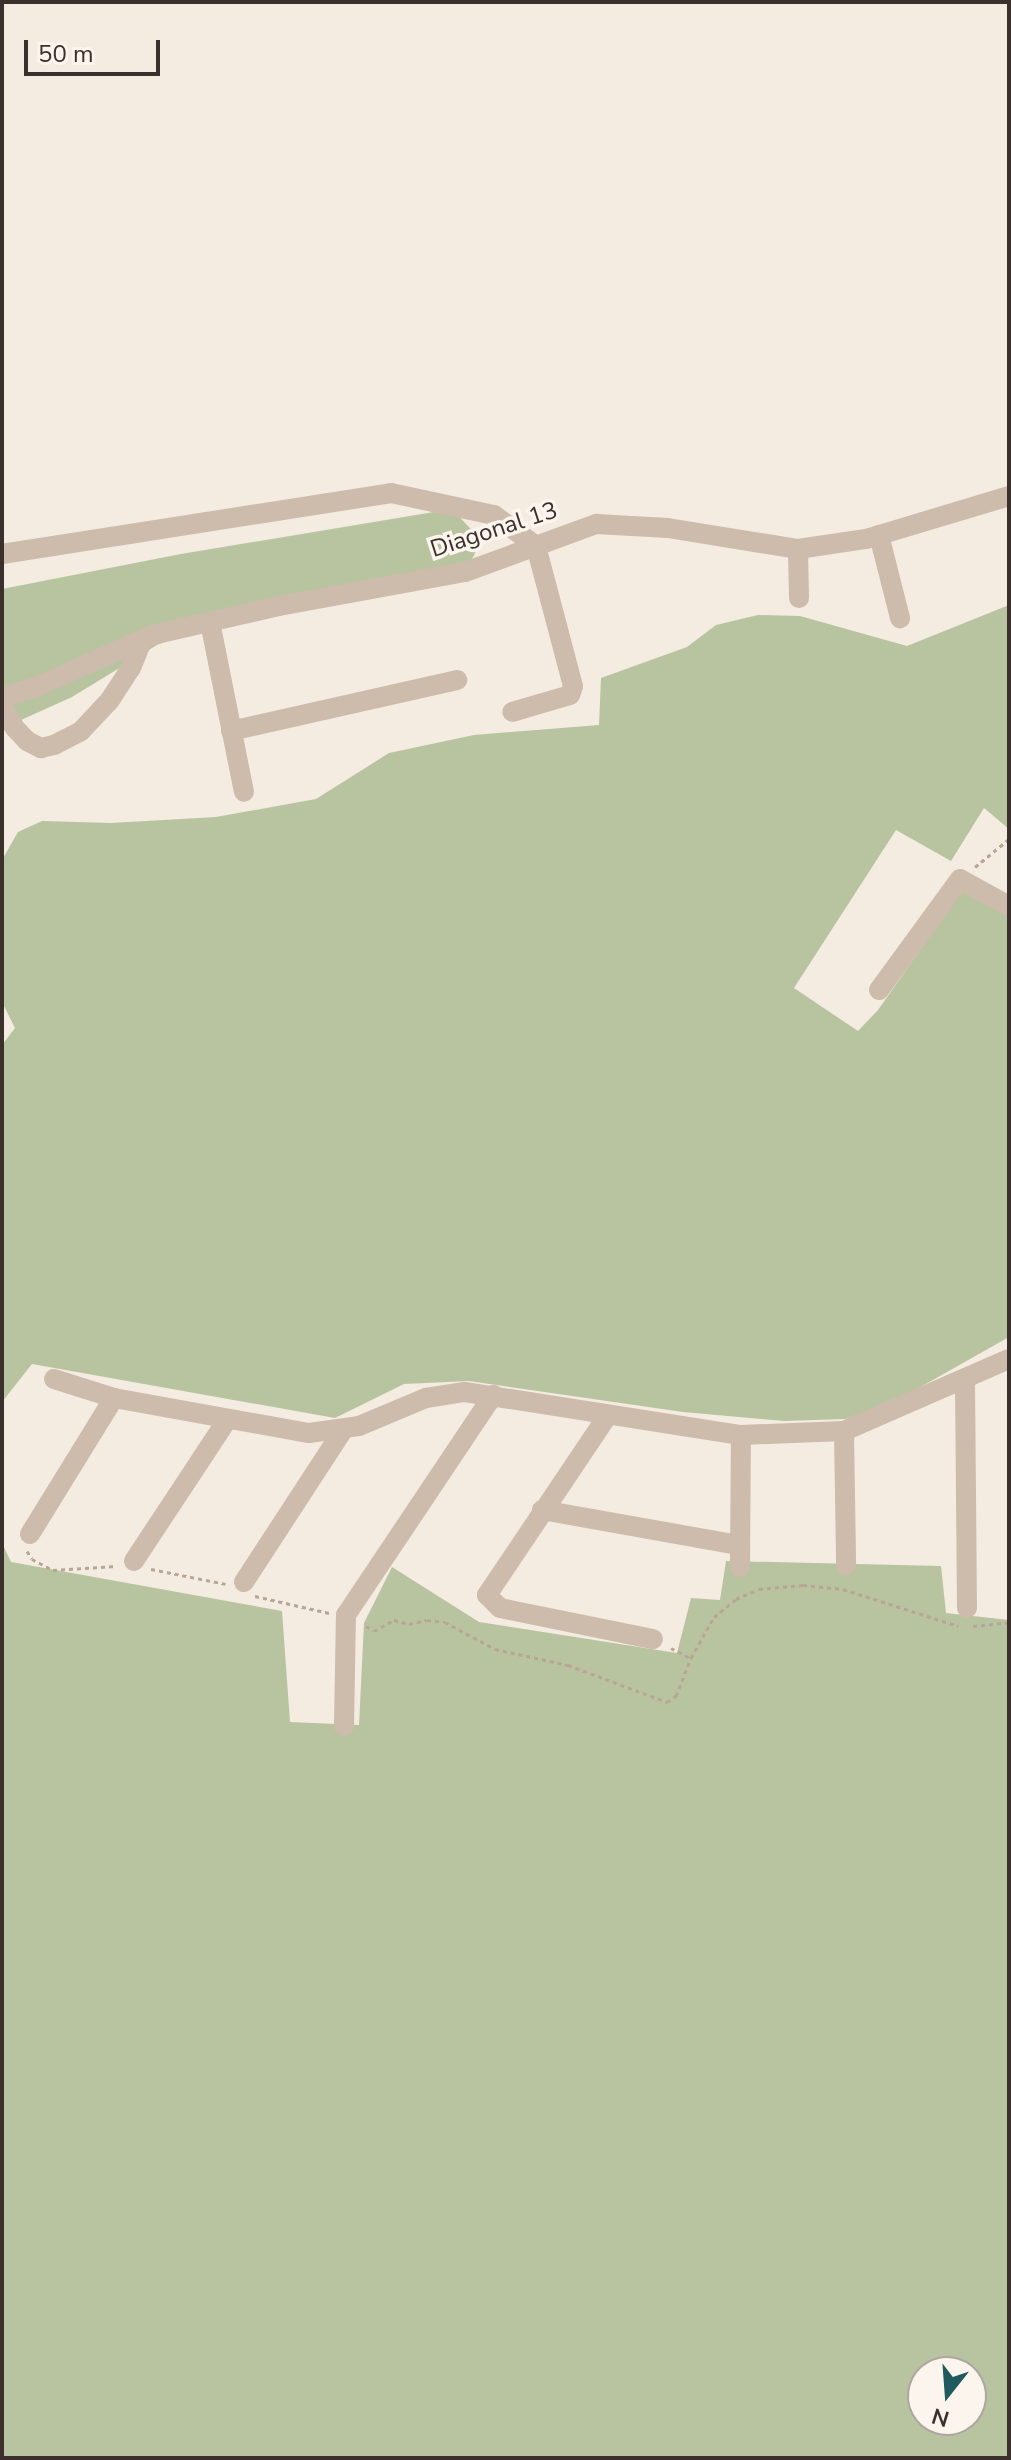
<!DOCTYPE html>
<style>
body{margin:0}
#map{position:relative;width:1011px;height:2460px;overflow:hidden;background:#f4ebe1;font-family:"Nunito Sans",sans-serif}
div>[style]{position:absolute}
[style*='--x']{left:calc(var(--x)*1px);top:calc(var(--y)*1px);width:calc(var(--w)*1px);rotate:calc(var(--a)*1deg)}
.green>*{inset:0;background:#b8c4a0}
.path>*{height:3px;margin-top:-1.5px;transform-origin:0;background:repeating-linear-gradient(90deg,#b9a596 0 4px,transparent 0 8px)}
.minor>*{height:20px;margin:-10px;padding:0 10px;transform-origin:10px;border-radius:10px;background:#cdbbac}
span{translate:-50% -50%;white-space:nowrap;text-align:center;line-height:1.15;-webkit-text-stroke:7px #fbf5ee;paint-order:stroke}
.street-label{font-size:24px;color:#3b302b}
.frame{position:absolute;inset:0;border:4px solid #3b302b;pointer-events:none}
.north{position:absolute;left:907px;top:2356px;width:80px;height:80px;box-sizing:border-box;background:#fbf5ee;border:2px solid #aea6a0;border-radius:50%;rotate:197deg;font-size:22px;font-weight:700;line-height:32px;text-align:center;color:#3b302b}
.north::after{content:'';display:block;margin:auto;width:28px;height:36px;background:#1f5a5e;clip-path:polygon(50% 0,100% 100%,50% 72%,0 100%)}
.scale{position:absolute;left:24px;top:40px;width:136px;height:36px;box-sizing:border-box;border:4px solid #3b302b;border-top:0;padding-left:10px;font-size:24px;line-height:28px;white-space:nowrap;color:#3b302b;-webkit-text-stroke:6px #fbf5ee;paint-order:stroke}
</style>
<div id="map">
<div class="green">
<i style="clip-path:polygon(452px 509px,481px 540px,467px 570px,220px 621px,157px 645px,72px 697px,21px 720px,2px 723px,2px 589px,181px 554px)"></i>
<i style="clip-path:polygon(1009px 605px,1009px 829px,984px 808px,951px 861px,896px 830px,794px 988px,858px 1031px,878px 1010px,963px 889px,1009px 909px,1009px 1337px,901px 1398px,846px 1419px,784px 1421px,683px 1412px,469px 1381px,404px 1384px,335px 1418px,32px 1364px,2px 1402px,2px 1045px,15px 1028px,2px 1002px,2px 860px,18px 832px,42px 821px,111px 823px,216px 817px,316px 799px,389px 753px,474px 735px,599px 725px,601px 678px,687px 647px,716px 625px,758px 615px,800px 616px,907px 646px)"></i>
<i style="clip-path:polygon(evenodd,2px 1543px,11px 1562px,282px 1611px,290px 1722px,359px 1725px,364px 1623px,392px 1567px,479px 1622px,677px 1653px,691px 1598px,720px 1600px,726px 1561px,941px 1566px,946px 1613px,1009px 1620px,1009px 2458px,2px 2458px,2px 1543px,923px 2372px,971px 2372px,971px 2420px,923px 2420px,923px 2372px)"></i>
</div>
<div class="path">
<i style="--x:975;--y:867;--w:44;--a:-39.5"></i>
<i style="--x:27;--y:1551;--w:9;--a:58"></i>
<i style="--x:32;--y:1559;--w:24;--a:28"></i>
<i style="--x:53;--y:1570;--w:63;--a:-3.6"></i>
<i style="--x:151;--y:1569;--w:76;--a:11.3"></i>
<i style="--x:255;--y:1596;--w:76;--a:12.9"></i>
<i style="--x:366;--y:1626;--w:9;--a:32"></i>
<i style="--x:374;--y:1631;--w:23;--a:-29"></i>
<i style="--x:394;--y:1620;--w:16;--a:15"></i>
<i style="--x:409;--y:1624;--w:18;--a:-13"></i>
<i style="--x:427;--y:1620;--w:18;--a:6"></i>
<i style="--x:445;--y:1622;--w:57;--a:28.4"></i>
<i style="--x:495;--y:1649;--w:75;--a:12.4"></i>
<i style="--x:568;--y:1665;--w:106;--a:20.5"></i>
<i style="--x:667;--y:1702;--w:11;--a:-34"></i>
<i style="--x:676;--y:1696;--w:41;--a:-68.5"></i>
<i style="--x:691;--y:1658;--w:47;--a:-60.7"></i>
<i style="--x:714;--y:1617;--w:28;--a:-39"></i>
<i style="--x:736;--y:1599;--w:25;--a:-23"></i>
<i style="--x:759;--y:1589;--w:44;--a:-5.2"></i>
<i style="--x:803;--y:1585;--w:40;--a:5.7"></i>
<i style="--x:843;--y:1589;--w:121;--a:17.8"></i>
<i style="--x:973;--y:1626;--w:36;--a:-6"></i>
<i style="--x:671;--y:1648;--w:22;--a:27"></i>
</div>
<div class="minor">
<i style="--x:879;--y:535;--w:86;--a:75.8"></i>
<i style="--x:798;--y:549;--w:49;--a:88.8"></i>
<i style="--x:2;--y:554;--w:394;--a:-8.9"></i>
<i style="--x:391;--y:493;--w:105;--a:12.1"></i>
<i style="--x:494;--y:515;--w:52;--a:36.4"></i>
<i style="--x:536;--y:546;--w:145;--a:75.2"></i>
<i style="--x:573;--y:686;--w:9;--a:108"></i>
<i style="--x:570;--y:695;--w:60;--a:163.7"></i>
<i style="--x:210;--y:622;--w:173;--a:78.7"></i>
<i style="--x:2;--y:697;--w:33;--a:-16"></i>
<i style="--x:34;--y:688;--w:129;--a:-24.2"></i>
<i style="--x:152;--y:635;--w:130;--a:-12.9"></i>
<i style="--x:279;--y:606;--w:189;--a:-10.4"></i>
<i style="--x:465;--y:572;--w:140;--a:-20.1"></i>
<i style="--x:596;--y:524;--w:72;--a:3.2"></i>
<i style="--x:668;--y:528;--w:132;--a:9.2"></i>
<i style="--x:798;--y:549;--w:69;--a:-8.4"></i>
<i style="--x:866;--y:539;--w:149;--a:-16.7"></i>
<i style="--x:2;--y:705;--w:25;--a:61"></i>
<i style="--x:14;--y:727;--w:19;--a:47"></i>
<i style="--x:27;--y:741;--w:16;--a:27"></i>
<i style="--x:41;--y:748;--w:13;--a:-13"></i>
<i style="--x:54;--y:745;--w:30;--a:-27"></i>
<i style="--x:81;--y:731;--w:42;--a:-46.9"></i>
<i style="--x:110;--y:700;--w:38;--a:-57"></i>
<i style="--x:131;--y:668;--w:31;--a:-68"></i>
<i style="--x:231;--y:731;--w:232;--a:-12.7"></i>
<i style="--x:879;--y:990;--w:137;--a:-53.9"></i>
<i style="--x:960;--y:879;--w:56;--a:28.9"></i>
<i style="--x:54;--y:1379;--w:63;--a:17.6"></i>
<i style="--x:114;--y:1398;--w:198;--a:10.2"></i>
<i style="--x:309;--y:1433;--w:50;--a:-8"></i>
<i style="--x:359;--y:1426;--w:73;--a:-22.7"></i>
<i style="--x:426;--y:1398;--w:39;--a:-9"></i>
<i style="--x:465;--y:1392;--w:279;--a:8.9"></i>
<i style="--x:741;--y:1435;--w:103;--a:-2.2"></i>
<i style="--x:844;--y:1431;--w:180;--a:-23.6"></i>
<i style="--x:965;--y:1381;--w:227;--a:89.5"></i>
<i style="--x:608;--y:1415;--w:217;--a:123.9"></i>
<i style="--x:487;--y:1595;--w:18;--a:45"></i>
<i style="--x:500;--y:1608;--w:156;--a:11.5"></i>
<i style="--x:844;--y:1431;--w:134;--a:89.1"></i>
<i style="--x:542;--y:1510;--w:200;--a:10.1"></i>
<i style="--x:30;--y:1534;--w:160;--a:-58.3"></i>
<i style="--x:134;--y:1561;--w:169;--a:-56.6"></i>
<i style="--x:740;--y:1567;--w:132;--a:-89.6"></i>
<i style="--x:244;--y:1582;--w:181;--a:-56.9"></i>
<i style="--x:344;--y:1726;--w:111;--a:-89"></i>
<i style="--x:346;--y:1615;--w:265;--a:-56.2"></i>
</div>
<div class="street-label">
<span style="left:494px;top:530px;rotate:-18deg">Diagonal 13</span>
</div>
<div class="frame"></div>
<div class="north">N</div>
<div class="scale">50 m</div>
</div>
